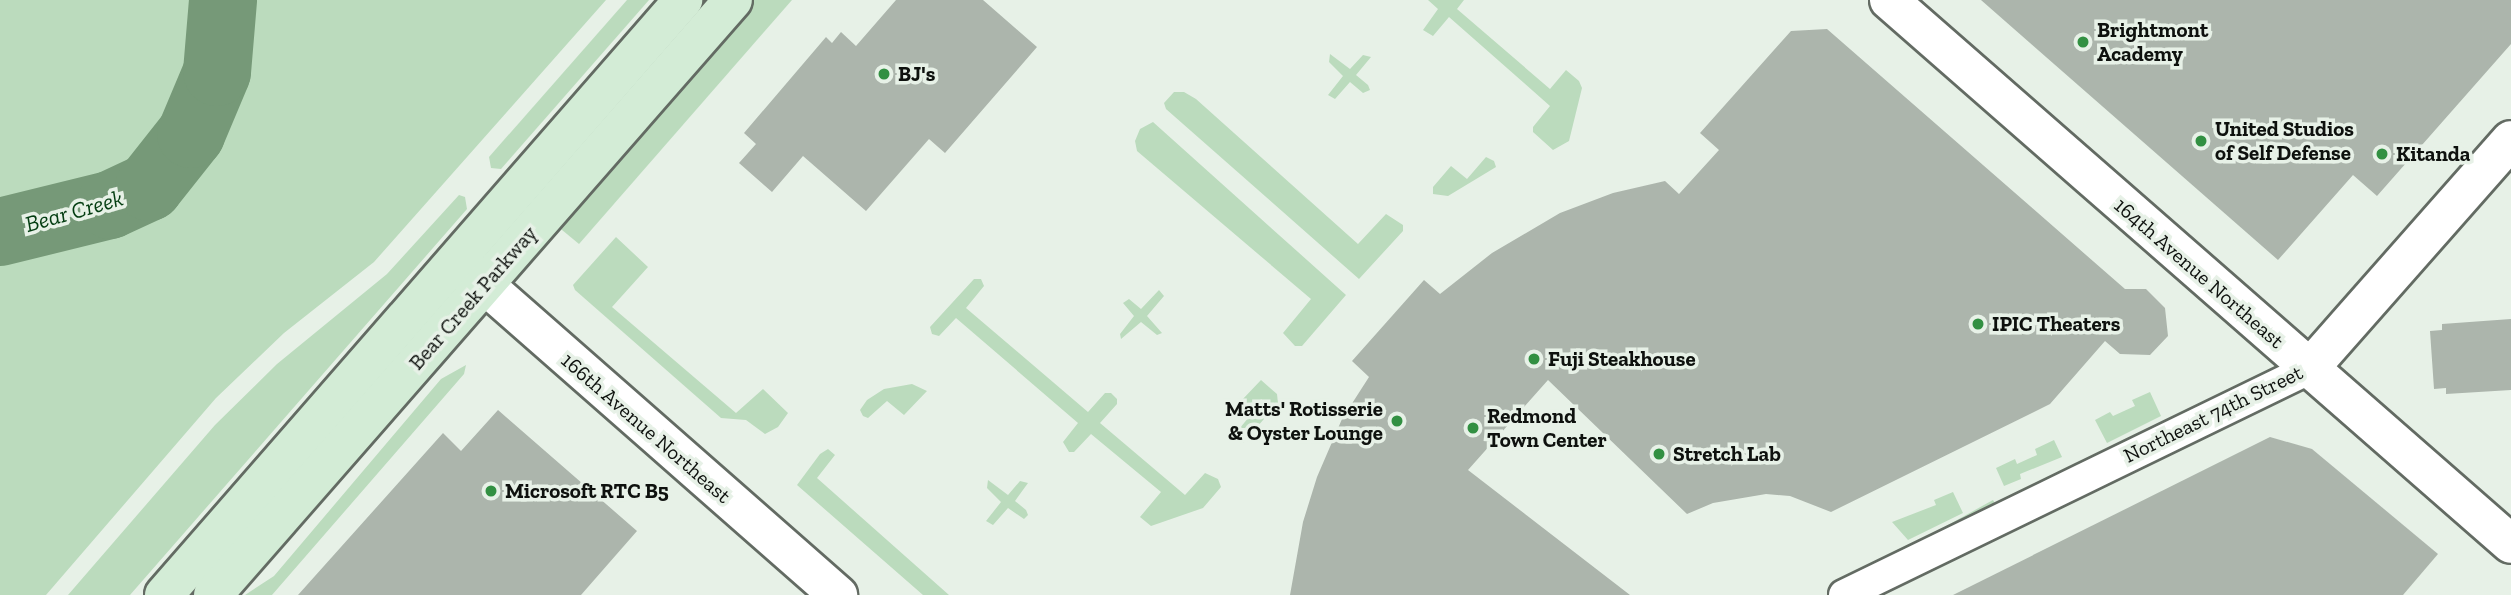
<!DOCTYPE html>
<style>
body{margin:0}
#map{position:relative;width:2511px;height:595px;overflow:hidden;background:#e7f1e7;font-family:"Zilla Slab",serif}
div>[style]{position:absolute}
[style*='--x']{left:calc(var(--x)*1px);top:calc(var(--y)*1px);width:calc(var(--w)*1px);rotate:calc(var(--a)*1deg)}
.green>*{inset:0;background:#bbdbbd;transform-origin:0 0}
.river>*{height:68px;margin:-34px;padding:0 34px;transform-origin:34px;border-radius:34px;background:#769978}
.building>*{inset:0;background:#acb5ac}
.roads{filter:drop-shadow(2px 0 #636b63) drop-shadow(-2px 0 #636b63) drop-shadow(0 2px #636b63) drop-shadow(0 -2px #636b63)}
.pedestrian>*{height:30px;margin:-15px;padding:0 15px;transform-origin:15px;border-radius:15px;background:#fff}
.minor>*{height:38px;margin:-19px;padding:0 19px;transform-origin:19px;border-radius:19px;background:#fff}
.tertiary>*{height:38px;margin:-19px;padding:0 19px;transform-origin:19px;border-radius:19px;background:#fff}
.secondary>*{height:38px;margin:-19px;padding:0 19px;transform-origin:19px;border-radius:19px;background:#d3ecd6}
.dots>*{width:19px;height:19px;translate:-50% -50%;box-sizing:border-box;border:4px solid #e7f1e7;border-radius:50%}
span{translate:-50% -50%;white-space:nowrap;text-align:center;line-height:1.15;-webkit-text-stroke:7px #e7f1e7;paint-order:stroke}
.poi-label{font-size:21px;color:#0e110e;font-weight:700}
.left{translate:0 -50%;text-align:left}
.right{translate:-100% -50%;text-align:right}
.street-label{font-size:21px;color:#0e110e}
.water-label{font-size:23px;color:#033d11;font-style:italic}
</style>
<div id="map">
<div class="green">
<i style="clip-path:polygon(0 0,606px 0,374px 262px,284px 333px,216px 398px,46px 595px,0 595px)"></i>
<i style="clip-path:polygon(627px 0,649px 0,501px 169px,491px 168px,489px 157px)"></i>
<i style="clip-path:polygon(749px 0,792px 0,579px 244px,556px 225px)"></i>
<i style="clip-path:polygon(1428px 0,1464px 0,1457px 9px,1550px 89px,1566px 70px,1579px 81px,1582px 88px,1569px 141px,1553px 150px,1533px 132px,1533px 127px,1550px 106px,1449px 17px,1433px 36px,1423px 30px,1438px 9px)"></i>
<i style="clip-path:polygon(1330px 54px,1350px 69px,1363px 55px,1371px 57px,1356px 75px,1368px 85px,1370px 90px,1363px 93px,1350px 82px,1335px 99px,1328px 95px,1343px 76px,1329px 62px)"></i>
<i style="clip-path:polygon(1174px 92px,1184px 92px,1196px 99px,1358px 244px,1386px 214px,1403px 225px,1403px 231px,1359px 279px,1166px 109px,1164px 103px)"></i>
<i style="clip-path:polygon(1153px 122px,1346px 295px,1302px 346px,1295px 346px,1283px 333px,1311px 299px,1137px 151px,1135px 141px,1140px 129px)"></i>
<i style="clip-path:polygon(1486px 157px,1494px 161px,1496px 167px,1448px 196px,1433px 194px,1433px 187px,1451px 166px,1467px 179px)"></i>
<i style="clip-path:polygon(459px 195px,465px 197px,467px 209px,130px 595px,68px 595px,215px 425px,277px 364px,387px 274px)"></i>
<i style="clip-path:polygon(616px 237px,648px 267px,612px 307px,736px 413px,763px 389px,788px 413px,778px 427px,765px 434px,746px 420px,721px 418px,575px 290px,573px 285px)"></i>
<i style="clip-path:polygon(974px 279px,981px 279px,984px 286px,966px 308px,1088px 412px,1105px 393px,1111px 393px,1117px 399px,1117px 404px,1100px 423px,1185px 495px,1205px 473px,1218px 479px,1221px 487px,1203px 508px,1151px 526px,1140px 517px,1161px 492px,1091px 434px,1074px 452px,1069px 452px,1063px 442px,1078px 423px,956px 318px,939px 336px,932px 334px,930px 327px)"></i>
<i style="clip-path:polygon(1159px 290px,1164px 296px,1147px 316px,1162px 333px,1157px 335px,1141px 322px,1121px 339px,1120px 334px,1134px 316px,1123px 303px,1129px 299px,1141px 309px)"></i>
<i style="clip-path:polygon(466px 365px,464px 374px,272px 595px,245px 595px,274px 576px,441px 379px)"></i>
<i style="clip-path:polygon(1261px 380px,1277px 394px,1278px 403px,1243px 443px,1235px 443px,1231px 439px,1253px 412px,1241px 401px)"></i>
<i style="clip-path:polygon(912px 384px,927px 391px,904px 415px,887px 401px,868px 418px,863px 416px,860px 410px,867px 400px,884px 389px)"></i>
<i style="clip-path:polygon(2150px 392px,2161px 416px,2107px 443px,2095px 420px,2110px 412px,2113px 416px,2135px 406px,2132px 400px)"></i>
<i style="clip-path:polygon(2054px 440px,2062px 457px,2020px 474px,2021px 479px,2004px 486px,1996px 468px,2015px 459px,2017px 464px,2037px 455px,2035px 449px)"></i>
<i style="clip-path:polygon(828px 449px,835px 455px,817px 478px,949px 595px,923px 595px,797px 485px,820px 454px)"></i>
<i style="clip-path:polygon(988px 480px,1008px 495px,1020px 481px,1028px 483px,1015px 501px,1026px 510px,1028px 515px,1024px 519px,1008px 508px,993px 525px,986px 521px,1001px 502px,987px 488px)"></i>
<i style="clip-path:polygon(1953px 492px,1963px 513px,1908px 540px,1892px 522px,1936px 505px,1934px 500px)"></i>
<i style="left:1993px;top:500px;width:13px;height:87px;rotate:61deg"></i>
</div>
<div class="river">
<i style="--x:0;--y:232;--w:113;--a:-13.8"></i>
<i style="--x:110;--y:205;--w:43;--a:-24.8"></i>
<i style="--x:149;--y:187;--w:68;--a:-51.6"></i>
<i style="--x:191;--y:134;--w:67;--a:-67.2"></i>
<i style="--x:217;--y:72;--w:72;--a:-85.2"></i>
</div>
<div class="building">
<i style="clip-path:polygon(896px 0,983px 0,1037px 47px,945px 153px,929px 139px,866px 211px,803px 156px,772px 192px,739px 163px,756px 144px,744px 133px,826px 37px,832px 43px,841px 32px,856px 46px)"></i>
<i style="clip-path:polygon(1981px 0,2511px 0,2511px 44px,2377px 196px,2353px 175px,2278px 260px)"></i>
<i style="clip-path:polygon(1827px 29px,2125px 289px,2146px 289px,2165px 308px,2168px 336px,2150px 355px,2120px 354px,2105px 341px,2050px 404px,1831px 512px,1790px 496px,1766px 494px,1713px 503px,1687px 514px,1548px 380px,1468px 470px,1630px 595px,1290px 595px,1303px 522px,1317px 477px,1342px 419px,1369px 377px,1352px 361px,1424px 280px,1440px 294px,1492px 253px,1560px 213px,1613px 193px,1665px 181px,1679px 194px,1719px 150px,1700px 133px,1791px 31px)"></i>
<i style="clip-path:polygon(2511px 319px,2511px 390px,2446px 394px,2446px 388px,2434px 389px,2430px 331px,2442px 330px,2442px 324px)"></i>
<i style="clip-path:polygon(498px 410px,637px 531px,581px 595px,298px 595px,443px 433px,461px 451px)"></i>
<i style="clip-path:polygon(2270px 437px,2312px 449px,2438px 554px,2403px 595px,1953px 595px)"></i>
</div>
<div class="roads">
<div class="pedestrian">
<i style="--x:1844;--y:595;--w:517;--a:-25.92"></i>
</div>
<div class="minor">
<i style="--x:1889;--y:0;--w:826;--a:41.17"></i>
<i style="--x:2309;--y:369;--w:305;--a:-48.6"></i>
</div>
<div class="tertiary">
<i style="--x:461;--y:264;--w:502;--a:41.28"></i>
</div>
<div class="secondary">
<i style="--x:164;--y:595;--w:790;--a:-48.9"></i>
<i style="--x:213;--y:595;--w:790;--a:-48.85"></i>
</div>
</div>
<div class="dots">
<i style="left:2083px;top:42px;background:#329042"></i>
<i style="left:884px;top:74px;background:#329042"></i>
<i style="left:2201px;top:141px;background:#329042"></i>
<i style="left:2382px;top:154px;background:#329042"></i>
<i style="left:1978px;top:324px;background:#329042"></i>
<i style="left:1534px;top:359px;background:#329042"></i>
<i style="left:1397px;top:421px;background:#329042"></i>
<i style="left:1473px;top:428px;background:#329042"></i>
<i style="left:1659px;top:454px;background:#329042"></i>
<i style="left:491px;top:491px;background:#329042"></i>
</div>
<div class="poi-label">
<span class="left" style="left:2097px;top:42px">Brightmont<br>Academy</span>
<span class="left" style="left:898px;top:74px">BJ's</span>
<span class="left" style="left:2215px;top:141px">United Studios<br>of Self Defense</span>
<span class="left" style="left:2396px;top:154px">Kitanda</span>
<span class="left" style="left:1992px;top:324px">IPIC Theaters</span>
<span class="left" style="left:1548px;top:359px">Fuji Steakhouse</span>
<span class="right" style="left:1383px;top:421px">Matts' Rotisserie<br>&amp; Oyster Lounge</span>
<span class="left" style="left:1487px;top:428px">Redmond<br>Town Center</span>
<span class="left" style="left:1673px;top:454px">Stretch Lab</span>
<span class="left" style="left:505px;top:491px">Microsoft RTC B5</span>
</div>
<div class="street-label">
<span style="left:2199px;top:273px;rotate:41deg">164th Avenue Northeast</span>
<span style="left:473px;top:298px;rotate:-49deg">Bear Creek Parkway</span>
<span style="left:2213px;top:414px;rotate:-26deg">Northeast 74th Street</span>
<span style="left:646px;top:428px;rotate:41deg">166th Avenue Northeast</span>
</div>
<div class="water-label">
<span style="left:74px;top:211px;rotate:-16deg">Bear Creek</span>
</div>
</div>
